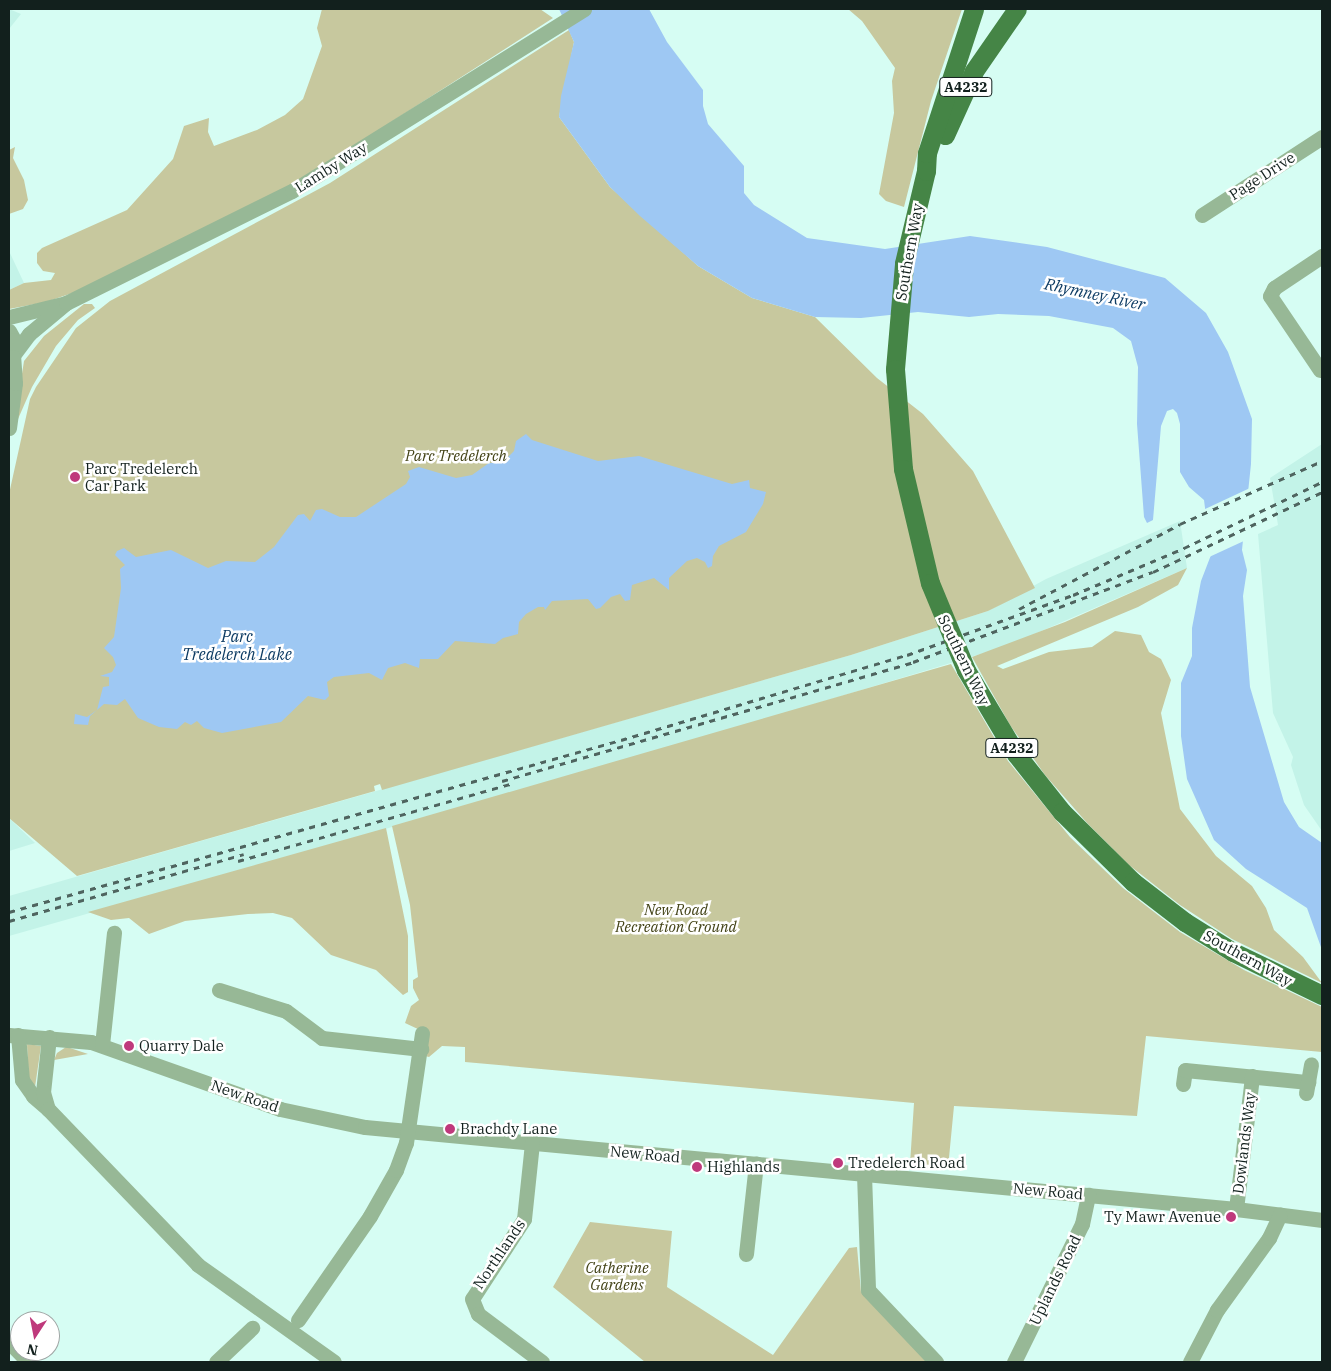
<!DOCTYPE html>
<style>
body{margin:0}
#map{position:relative;width:1331px;height:1371px;overflow:hidden;background:#d6fdf3;font-family:"IBM Plex Serif",serif}
div>[style]{position:absolute}
[style*='--x']{left:calc(var(--x)*1px);top:calc(var(--y)*1px);width:calc(var(--w)*1px);rotate:calc(var(--a)*1deg)}
.built>*{inset:0;background:#c3f3e8}
.green>*{inset:0;background:#c7c89e}
.water>*{inset:0;background:#9ec8f3}
.pier>*{inset:0;background:#d6fdf3}
.minor>*{height:15px;margin:-7.5px;padding:0 7.5px;transform-origin:7.5px;border-radius:7.5px;background:#97b896}
.major>*{height:19px;margin:-9.5px;padding:0 9.5px;transform-origin:9.5px;border-radius:9.5px;background:#458546}
.rail>*{height:3px;margin-top:-1.5px;transform-origin:0;background:repeating-linear-gradient(90deg,#4f645f 0 6px,transparent 0 12px)}
.major-bridge>*{height:19px;margin:-9.5px;padding:0 9.5px;transform-origin:9.5px;border-radius:9.5px;background:#458546}
.dots>*{width:14px;height:14px;translate:-50% -50%;box-sizing:border-box;border:2px solid #fff;border-radius:50%}
span{translate:-50% -50%;white-space:nowrap;text-align:center;line-height:1.15;-webkit-text-stroke:5px #fff;paint-order:stroke}
.shield-label span{padding:1px 4px;background:#fff;border:1px solid;border-radius:4px;-webkit-text-stroke-width:0}
.shield-label{font-size:14px;color:#12201d;font-weight:700}
.street-label{font-size:15px;color:#12201d}
.park-label{font-size:15px;color:#424216;font-style:italic}
.poi-label{font-size:15px;color:#12201d}
.left{translate:0 -50%;text-align:left}
.right{translate:-100% -50%;text-align:right}
.water-label{font-size:16px;color:#0d3b63;font-style:italic}
.frame{position:absolute;inset:0;border:10px solid #12201d;pointer-events:none}
.north{position:absolute;left:10px;top:1311px;width:50px;height:50px;box-sizing:border-box;background:#fff;border:1px solid #a0a6a5;border-radius:50%;rotate:191deg;font-size:14px;font-weight:700;line-height:20px;text-align:center;color:#12201d}
.north::after{content:'';display:block;margin:auto;width:18px;height:22px;background:#bf397c;clip-path:polygon(50% 0,100% 100%,50% 72%,0 100%)}
</style>
<div id="map">
<div class="built">
<i style="clip-path:polygon(9px 9px,21px 14px,9px 29px)"></i>
<i style="clip-path:polygon(9px 251px,24px 283px,9px 290px)"></i>
<i style="clip-path:polygon(1322px 444px,1322px 831px,1304px 805px,1291px 765px,1293px 757px,1273px 713px,1258px 534px,1278px 525px,1270px 478px)"></i>
<i style="clip-path:polygon(1180px 521px,1187px 568px,1007px 646px,656px 752px,9px 936px,9px 896px,851px 655px,988px 611px,1046px 579px)"></i>
<i style="clip-path:polygon(9px 818px,35px 843px,9px 851px)"></i>
</div>
<div class="green">
<i style="clip-path:polygon(322px 9px,540px 9px,553px 18px,315px 171px,249px 208px,84px 289px,46px 302px,9px 309px,9px 290px,24px 283px,51px 280px,55px 273px,43px 271px,37px 263px,37px 253px,42px 248px,127px 210px,173px 159px,184px 126px,209px 118px,208px 132px,214px 146px,257px 130px,285px 115px,303px 99px,322px 46px,317px 28px)"></i>
<i style="clip-path:polygon(848px 9px,962px 9px,931px 101px,904px 207px,886px 201px,879px 194px,894px 113px,892px 81px,895px 68px,862px 21px)"></i>
<i style="clip-path:polygon(569px 30px,574px 42px,559px 117px,610px 187px,698px 266px,752px 298px,815px 317px,877px 378px,923px 414px,973px 471px,1035px 588px,988px 611px,851px 655px,382px 790px,380px 784px,374px 786px,375px 791px,77px 876px,9px 818px,9px 494px,30px 399px,36px 387px,76px 328px,110px 301px,330px 183px)"></i>
<i style="clip-path:polygon(15px 147px,13px 158px,24px 180px,28px 200px,23px 209px,9px 214px,9px 150px)"></i>
<i style="clip-path:polygon(84px 304px,92px 304px,95px 308px,78px 320px,56px 346px,32px 387px,18px 419px,16px 412px,24px 361px,44px 336px)"></i>
<i style="clip-path:polygon(1187px 568px,1178px 585px,1138px 607px,997px 666px,1003px 669px,1049px 652px,1092px 647px,1115px 631px,1141px 635px,1149px 652px,1161px 659px,1171px 680px,1161px 713px,1180px 809px,1216px 856px,1252px 886px,1266px 908px,1274px 930px,1303px 957px,1322px 983px,1232px 939px,1180px 905px,1129px 865px,1088px 824px,1045px 775px,1010px 725px,972px 657px,1065px 622px)"></i>
<i style="clip-path:polygon(951px 664px,1008px 761px,1070px 837px,1123px 888px,1180px 932px,1244px 970px,1322px 1007px,1322px 1052px,1146px 1036px,1137px 1116px,954px 1106px,948px 1168px,923px 1169px,910px 1164px,914px 1103px,465px 1062px,465px 1047px,442px 1046px,429px 1057px,425px 1056px,420px 1030px,405px 1023px,411px 1006px,419px 1000px,413px 988px,413px 980px,418px 977px,410px 905px,392px 826px)"></i>
<i style="clip-path:polygon(386px 828px,408px 936px,408px 992px,403px 995px,376px 970px,331px 955px,292px 918px,273px 913px,248px 914px,185px 921px,149px 934px,129px 918px,111px 920px,88px 912px)"></i>
<i style="clip-path:polygon(27px 1044px,41px 1046px,35px 1087px,29px 1084px)"></i>
<i style="clip-path:polygon(66px 1047px,70px 1048px,88px 1054px,54px 1060px,57px 1053px)"></i>
<i style="clip-path:polygon(590px 1222px,672px 1231px,667px 1287px,773px 1355px,849px 1248px,857px 1247px,861px 1292px,864px 1291px,929px 1362px,645px 1362px,553px 1287px)"></i>
</div>
<div class="water">
<i style="clip-path:polygon(559px 9px,649px 9px,667px 42px,703px 90px,703px 106px,708px 124px,744px 166px,744px 193px,754px 205px,807px 238px,885px 249px,970px 236px,1047px 247px,1165px 278px,1206px 313px,1228px 352px,1252px 419px,1251px 464px,1242px 550px,1247px 570px,1243px 596px,1250px 687px,1284px 802px,1299px 827px,1322px 843px,1322px 950px,1307px 908px,1246px 869px,1214px 840px,1187px 779px,1181px 736px,1181px 683px,1192px 656px,1192px 628px,1201px 581px,1211px 555px,1204px 500px,1189px 487px,1180px 472px,1180px 424px,1177px 413px,1173px 409px,1167px 411px,1161px 426px,1153px 520px,1147px 523px,1144px 517px,1137px 424px,1138px 367px,1131px 341px,1113px 328px,1049px 316px,998px 314px,969px 317px,918px 312px,861px 318px,815px 317px,752px 298px,698px 266px,640px 216px,610px 187px,559px 117px,561px 96px,574px 42px)"></i>
<i style="clip-path:polygon(526px 434px,532px 440px,598px 461px,639px 456px,732px 484px,749px 480px,750px 488px,766px 492px,763px 504px,746px 532px,719px 546px,713px 556px,712px 566px,708px 568px,705px 562px,697px 558px,687px 561px,669px 578px,669px 590px,654px 578px,632px 585px,630px 600px,625px 601px,620px 594px,611px 597px,600px 608px,596px 609px,588px 599px,552px 601px,545px 610px,544px 607px,538px 607px,526px 614px,519px 622px,518px 634px,503px 638px,495px 644px,455px 641px,438px 659px,420px 659px,419px 668px,405px 663px,388px 668px,382px 680px,369px 673px,334px 677px,327px 682px,329px 696px,325px 700px,308px 696px,281px 722px,222px 733px,204px 728px,197px 721px,191px 725px,185px 722px,177px 729px,159px 727px,138px 718px,125px 699px,117px 705px,104px 704px,90px 716px,88px 725px,74px 724px,75px 714px,87px 717px,97px 710px,103px 687px,109px 686px,109px 677px,100px 676px,112px 672px,116px 665px,113px 657px,104px 648px,114px 637px,121px 588px,120px 569px,125px 565px,115px 555px,117px 551px,124px 548px,136px 557px,171px 550px,208px 568px,226px 561px,255px 562px,274px 547px,298px 515px,304px 514px,310px 521px,316px 510px,322px 509px,340px 517px,356px 517px,406px 484px,410px 477px,408px 471px,419px 467px,456px 478px,472px 475px,489px 463px,502px 463px,514px 451px,516px 441px)"></i>
</div>
<div class="pier">
<i style="clip-path:polygon(1250px 488px,1246px 540px,1207px 558px,1203px 510px)"></i>
</div>
<div class="minor">
<i style="--x:1202;--y:215;--w:143;--a:-33"></i>
<i style="--x:9;--y:317;--w:59;--a:-13.8"></i>
<i style="--x:9;--y:331;--w:10;--a:61"></i>
<i style="--x:14;--y:340;--w:16;--a:94"></i>
<i style="--x:14;--y:354;--w:25;--a:-53"></i>
<i style="--x:29;--y:334;--w:48;--a:-40"></i>
<i style="--x:66;--y:303;--w:252;--a:-26.4"></i>
<i style="--x:292;--y:191;--w:344;--a:-31.9"></i>
<i style="--x:1320;--y:370;--w:89;--a:-124"></i>
<i style="--x:1270;--y:296;--w:9;--a:-63"></i>
<i style="--x:1274;--y:288;--w:58;--a:-33.7"></i>
<i style="--x:9;--y:428;--w:45;--a:-82.4"></i>
<i style="--x:15;--y:383;--w:26;--a:-94"></i>
<i style="--x:219;--y:990;--w:70;--a:17.4"></i>
<i style="--x:286;--y:1011;--w:45;--a:36.9"></i>
<i style="--x:322;--y:1038;--w:100;--a:6.3"></i>
<i style="--x:9;--y:1035;--w:82;--a:4.9"></i>
<i style="--x:91;--y:1042;--w:201;--a:19.5"></i>
<i style="--x:280;--y:1109;--w:87;--a:12"></i>
<i style="--x:365;--y:1127;--w:875;--a:5.38"></i>
<i style="--x:1236;--y:1209;--w:87;--a:7.3"></i>
<i style="--x:18;--y:1035;--w:45;--a:84.9"></i>
<i style="--x:22;--y:1080;--w:19;--a:55"></i>
<i style="--x:33;--y:1096;--w:20;--a:41"></i>
<i style="--x:49;--y:1037;--w:55;--a:96.2"></i>
<i style="--x:43;--y:1092;--w:18;--a:74"></i>
<i style="--x:48;--y:1109;--w:216;--a:46.1"></i>
<i style="--x:198;--y:1265;--w:167;--a:35.5"></i>
<i style="--x:102;--y:1045;--w:113;--a:-83.9"></i>
<i style="--x:1183;--y:1084;--w:14;--a:-82"></i>
<i style="--x:1185;--y:1070;--w:124;--a:5.6"></i>
<i style="--x:1306;--y:1093;--w:29;--a:-80"></i>
<i style="--x:532;--y:1143;--w:76;--a:96"></i>
<i style="--x:524;--y:1219;--w:95;--a:123"></i>
<i style="--x:472;--y:1299;--w:16;--a:68"></i>
<i style="--x:478;--y:1314;--w:80;--a:36.9"></i>
<i style="--x:864;--y:1174;--w:116;--a:88"></i>
<i style="--x:868;--y:1290;--w:99;--a:46.6"></i>
<i style="--x:1236;--y:1209;--w:134;--a:-83.1"></i>
<i style="--x:746;--y:1254;--w:91;--a:-83.7"></i>
<i style="--x:298;--y:1320;--w:126;--a:-55.3"></i>
<i style="--x:370;--y:1216;--w:53;--a:-60.5"></i>
<i style="--x:396;--y:1170;--w:29;--a:-70"></i>
<i style="--x:406;--y:1143;--w:111;--a:-81.7"></i>
<i style="--x:9;--y:1342;--w:28;--a:46"></i>
<i style="--x:216;--y:1362;--w:50;--a:-43.4"></i>
<i style="--x:1014;--y:1362;--w:154;--a:-63.8"></i>
<i style="--x:1082;--y:1224;--w:30;--a:-78"></i>
<i style="--x:1190;--y:1362;--w:59;--a:-62.6"></i>
<i style="--x:1217;--y:1310;--w:89;--a:-54.2"></i>
<i style="--x:1269;--y:1238;--w:26;--a:-65"></i>
</div>
<div class="major">
<i style="--x:945;--y:135;--w:70;--a:-65.6"></i>
<i style="--x:974;--y:71;--w:75;--a:-55.3"></i>
<i style="--x:895;--y:369;--w:106;--a:-85.1"></i>
<i style="--x:904;--y:263;--w:95;--a:-76.6"></i>
<i style="--x:926;--y:171;--w:18;--a:-87"></i>
<i style="--x:927;--y:153;--w:151;--a:-71.9"></i>
</div>
<div class="rail">
<i style="--x:1019;--y:609;--w:182;--a:-27.8"></i>
<i style="--x:1180;--y:524;--w:155;--a:-23.9"></i>
<i style="--x:502;--y:781;--w:428;--a:-16.1"></i>
<i style="--x:913;--y:662;--w:256;--a:-20.6"></i>
<i style="--x:1153;--y:572;--w:187;--a:-25.3"></i>
<i style="--x:238;--y:861;--w:283;--a:-15.8"></i>
<i style="--x:9;--y:912;--w:636;--a:-15.7"></i>
<i style="--x:621;--y:740;--w:298;--a:-16.6"></i>
<i style="--x:907;--y:655;--w:177;--a:-19.9"></i>
<i style="--x:1073;--y:595;--w:121;--a:-22.9"></i>
<i style="--x:1184;--y:548;--w:153;--a:-25.6"></i>
<i style="--x:9;--y:921;--w:244;--a:-15.9"></i>
</div>
<div class="major-bridge">
<i style="--x:895;--y:369;--w:100;--a:85.4"></i>
<i style="--x:903;--y:469;--w:117;--a:76.7"></i>
<i style="--x:930;--y:583;--w:94;--a:67.5"></i>
<i style="--x:966;--y:670;--w:98;--a:59.2"></i>
<i style="--x:1016;--y:754;--w:74;--a:51.6"></i>
<i style="--x:1062;--y:812;--w:100;--a:44.6"></i>
<i style="--x:1133;--y:882;--w:66;--a:37.6"></i>
<i style="--x:1185;--y:922;--w:57;--a:32"></i>
<i style="--x:1233;--y:952;--w:99;--a:25.8"></i>
</div>
<div class="dots">
<i style="left:75px;top:477px;background:#bf397c"></i>
<i style="left:129px;top:1046px;background:#bf397c"></i>
<i style="left:450px;top:1129px;background:#bf397c"></i>
<i style="left:838px;top:1163px;background:#bf397c"></i>
<i style="left:697px;top:1167px;background:#bf397c"></i>
<i style="left:1231px;top:1217px;background:#bf397c"></i>
</div>
<div class="shield-label">
<span style="left:966px;top:87px">A4232</span>
<span style="left:1012px;top:748px">A4232</span>
</div>
<div class="street-label">
<span style="left:331px;top:167px;rotate:-32deg">Lamby Way</span>
<span style="left:1262px;top:176px;rotate:-33deg">Page Drive</span>
<span style="left:909px;top:252px;rotate:-80deg">Southern Way</span>
<span style="left:964px;top:660px;rotate:64deg">Southern Way</span>
<span style="left:1248px;top:958px;rotate:29deg">Southern Way</span>
<span style="left:245px;top:1096px;rotate:19deg">New Road</span>
<span style="left:1244px;top:1143px;rotate:-83deg">Dowlands Way</span>
<span style="left:645px;top:1154px;rotate:5deg">New Road</span>
<span style="left:1048px;top:1191px;rotate:5deg">New Road</span>
<span style="left:499px;top:1254px;rotate:-56deg">Northlands</span>
<span style="left:1055px;top:1280px;rotate:-64deg">Uplands Road</span>
</div>
<div class="park-label">
<span style="left:456px;top:456px">Parc Tredelerch</span>
<span style="left:676px;top:918px">New Road<br>Recreation Ground</span>
<span style="left:617px;top:1276px">Catherine<br>Gardens</span>
</div>
<div class="poi-label">
<span class="left" style="left:85px;top:477px">Parc Tredelerch<br>Car Park</span>
<span class="left" style="left:139px;top:1046px">Quarry Dale</span>
<span class="left" style="left:460px;top:1129px">Brachdy Lane</span>
<span class="left" style="left:848px;top:1163px">Tredelerch Road</span>
<span class="left" style="left:707px;top:1167px">Highlands</span>
<span class="right" style="left:1221px;top:1217px">Ty Mawr Avenue</span>
</div>
<div class="water-label">
<span style="left:1095px;top:294px;rotate:12deg">Rhymney River</span>
<span style="left:237px;top:645px">Parc<br>Tredelerch Lake</span>
</div>
<div class="frame"></div>
<div class="north">N</div>
</div>
